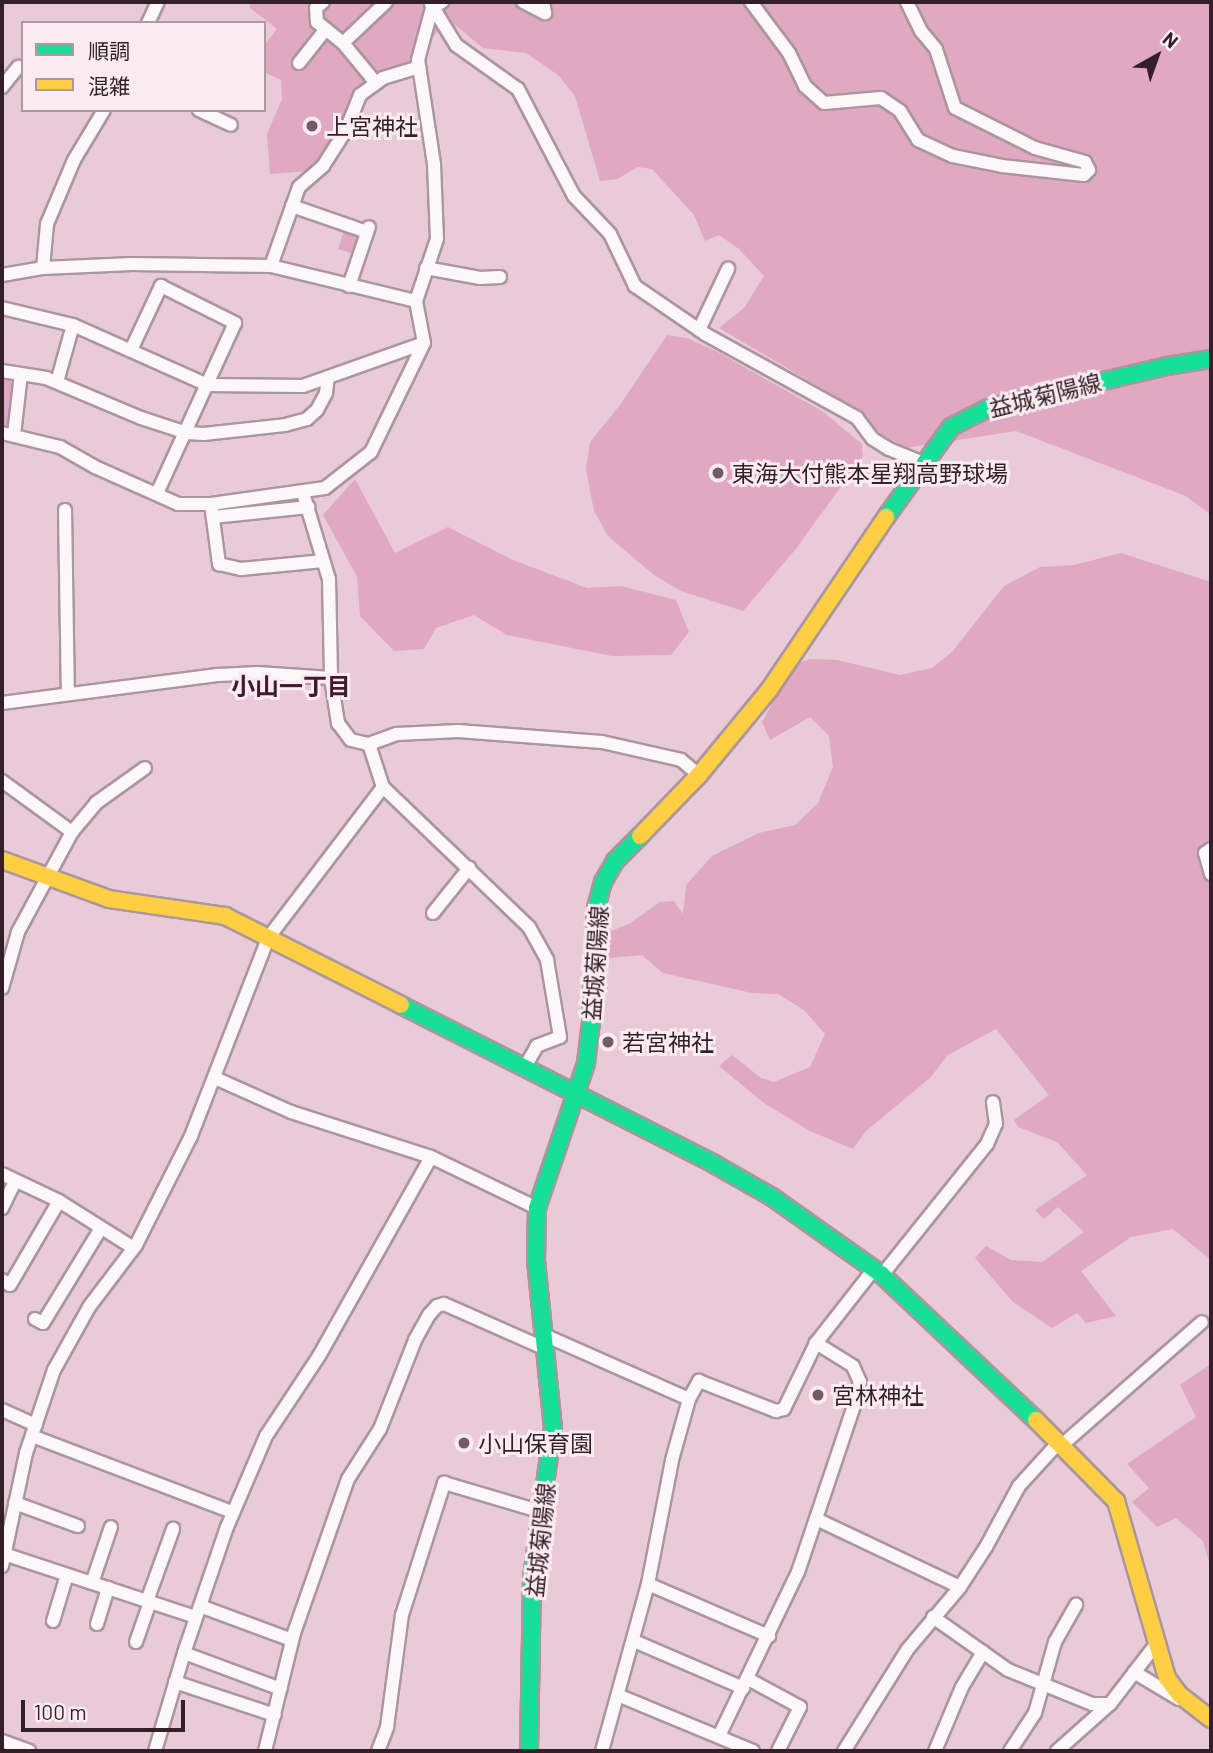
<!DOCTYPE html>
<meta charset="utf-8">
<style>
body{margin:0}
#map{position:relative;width:1213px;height:1753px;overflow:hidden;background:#e8cbd7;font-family:Barlow,"Noto Sans JP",sans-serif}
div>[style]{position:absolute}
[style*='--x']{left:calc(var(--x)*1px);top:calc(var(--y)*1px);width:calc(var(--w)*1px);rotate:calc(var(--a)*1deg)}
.green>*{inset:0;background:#e0a8c1;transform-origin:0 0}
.roads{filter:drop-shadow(2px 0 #ab959e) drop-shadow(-2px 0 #ab959e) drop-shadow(0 2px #ab959e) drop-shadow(0 -2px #ab959e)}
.street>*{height:12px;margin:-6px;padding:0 6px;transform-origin:6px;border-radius:6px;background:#fcf7f9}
.fast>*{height:16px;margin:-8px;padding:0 8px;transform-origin:8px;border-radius:8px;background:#16e098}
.slow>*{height:16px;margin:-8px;padding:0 8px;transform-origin:8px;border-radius:8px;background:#ffcf43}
.dots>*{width:19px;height:19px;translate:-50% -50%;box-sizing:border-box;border:4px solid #fdebf2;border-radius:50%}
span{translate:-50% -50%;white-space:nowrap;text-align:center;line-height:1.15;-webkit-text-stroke:6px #fdebf2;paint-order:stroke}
.poi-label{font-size:23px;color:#331f28}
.left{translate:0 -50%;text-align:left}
.street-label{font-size:23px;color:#331f28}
.neighbourhood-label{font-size:24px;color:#43192f;font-weight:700}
.frame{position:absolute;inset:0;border:4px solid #331f28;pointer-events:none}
.legend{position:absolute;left:21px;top:21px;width:245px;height:91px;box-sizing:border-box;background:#fdebf2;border:2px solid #ac99a1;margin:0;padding:9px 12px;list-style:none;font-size:21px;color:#331f28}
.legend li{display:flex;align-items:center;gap:14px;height:35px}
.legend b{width:35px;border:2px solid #ac99a1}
.north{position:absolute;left:1122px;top:21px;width:70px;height:70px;-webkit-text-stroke:5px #fdebf2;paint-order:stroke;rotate:40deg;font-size:19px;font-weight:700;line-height:28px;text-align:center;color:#331f28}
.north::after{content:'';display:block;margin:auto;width:24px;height:32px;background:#331f28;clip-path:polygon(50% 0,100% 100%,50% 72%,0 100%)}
.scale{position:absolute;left:21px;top:1700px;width:164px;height:32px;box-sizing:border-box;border:4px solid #331f28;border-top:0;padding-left:9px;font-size:21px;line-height:24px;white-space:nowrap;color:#331f28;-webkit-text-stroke:5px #fdebf2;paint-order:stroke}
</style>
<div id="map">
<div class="green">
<i style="clip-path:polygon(252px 2px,1211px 2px,1211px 515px,1186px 496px,1016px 431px,906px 448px,881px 434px,860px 411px,719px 328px,744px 308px,764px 276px,739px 249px,719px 235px,705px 241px,694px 215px,652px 169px,638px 167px,617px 179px,600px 181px,575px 96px,558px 75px,526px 53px,483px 48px,448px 19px,411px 63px,355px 95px,339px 129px,308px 171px,270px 174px,267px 134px,282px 99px,281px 80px,264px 72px,264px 45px,277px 29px,249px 7px)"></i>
<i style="left:345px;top:228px;width:19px;height:22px;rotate:18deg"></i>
<i style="clip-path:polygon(667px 335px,687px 338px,716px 351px,822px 411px,862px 444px,863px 456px,795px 550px,743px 611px,681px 591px,654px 575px,608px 536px,594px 511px,586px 469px,590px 442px,620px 405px)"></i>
<i style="clip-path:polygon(2px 377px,15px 383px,8px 425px,4px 428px,2px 427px)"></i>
<i style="clip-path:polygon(355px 479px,395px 553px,448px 527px,513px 560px,587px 588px,621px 586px,676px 600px,689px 632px,671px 655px,612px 656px,507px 635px,474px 615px,436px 628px,424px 649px,394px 651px,360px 616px,357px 577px,323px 515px)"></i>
<i style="clip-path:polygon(1121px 553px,1211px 582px,1211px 1260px,1173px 1229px,1131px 1237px,1081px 1271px,1116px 1316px,1086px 1323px,1077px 1313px,1052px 1328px,1013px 1302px,975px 1258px,986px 1246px,1011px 1260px,1042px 1262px,1084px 1232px,1058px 1207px,1044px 1219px,1035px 1210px,1087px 1175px,1057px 1142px,1018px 1127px,1014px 1120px,1049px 1095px,996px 1029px,948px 1055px,930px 1078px,866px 1131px,853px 1149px,810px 1131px,764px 1103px,719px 1066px,732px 1055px,761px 1078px,774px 1082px,810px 1067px,825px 1034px,804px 1010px,778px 994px,752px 993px,663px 973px,642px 955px,601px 959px,598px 936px,629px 924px,660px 902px,674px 901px,683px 914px,686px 885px,712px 856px,759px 833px,795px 825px,818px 803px,833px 767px,829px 736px,810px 717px,770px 740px,762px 722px,793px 665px,810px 659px,837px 660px,900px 675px,932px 668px,952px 652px,1004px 586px,1040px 567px,1074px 565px)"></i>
<i style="clip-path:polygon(1211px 1364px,1211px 1568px,1203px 1541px,1176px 1518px,1157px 1527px,1132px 1502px,1149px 1488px,1127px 1464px,1196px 1417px,1180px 1385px)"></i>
</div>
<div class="roads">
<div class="street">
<i style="--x:323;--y:2;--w:9;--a:139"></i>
<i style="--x:316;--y:8;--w:14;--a:86"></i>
<i style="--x:317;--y:22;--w:33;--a:39"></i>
<i style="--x:343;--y:43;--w:52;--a:50.5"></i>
<i style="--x:523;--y:2;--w:25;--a:27"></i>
<i style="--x:545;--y:13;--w:11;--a:-100"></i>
<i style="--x:751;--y:2;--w:64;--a:53.3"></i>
<i style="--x:789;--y:53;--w:37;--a:64"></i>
<i style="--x:805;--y:86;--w:25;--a:42"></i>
<i style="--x:824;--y:103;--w:57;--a:-5"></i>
<i style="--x:881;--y:98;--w:23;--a:34"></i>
<i style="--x:900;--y:111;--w:34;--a:58"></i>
<i style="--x:918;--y:140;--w:38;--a:25"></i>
<i style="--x:953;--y:156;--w:50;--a:11.5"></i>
<i style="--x:1002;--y:166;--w:82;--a:6.3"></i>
<i style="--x:1084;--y:175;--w:7;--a:-45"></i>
<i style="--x:1089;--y:170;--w:9;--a:-117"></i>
<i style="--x:1085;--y:162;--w:52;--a:-164.4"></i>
<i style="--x:1035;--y:148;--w:89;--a:-153.4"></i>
<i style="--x:955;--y:108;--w:62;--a:-107.9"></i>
<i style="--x:936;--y:49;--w:23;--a:-130"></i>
<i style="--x:921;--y:31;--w:32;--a:-116"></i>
<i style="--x:431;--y:4;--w:48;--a:58.6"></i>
<i style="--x:456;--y:45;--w:76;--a:35.4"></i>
<i style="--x:518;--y:89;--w:121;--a:62.4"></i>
<i style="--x:574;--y:196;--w:52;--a:46.5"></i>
<i style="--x:610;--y:234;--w:58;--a:64.3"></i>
<i style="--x:635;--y:286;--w:85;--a:34.4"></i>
<i style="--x:705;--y:334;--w:174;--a:28.9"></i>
<i style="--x:857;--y:418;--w:26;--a:53"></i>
<i style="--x:873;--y:439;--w:19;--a:32"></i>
<i style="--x:889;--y:449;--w:38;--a:22"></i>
<i style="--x:148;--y:23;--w:23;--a:-65"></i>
<i style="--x:343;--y:43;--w:59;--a:-43.6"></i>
<i style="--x:299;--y:63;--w:43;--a:-51.5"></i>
<i style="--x:2;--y:87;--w:26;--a:-51"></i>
<i style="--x:199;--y:110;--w:35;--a:25"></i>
<i style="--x:292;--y:206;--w:79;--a:19.1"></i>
<i style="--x:271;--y:266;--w:84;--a:-70.5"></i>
<i style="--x:299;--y:187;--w:32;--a:-41"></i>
<i style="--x:323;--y:166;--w:43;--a:-57.4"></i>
<i style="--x:346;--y:130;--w:38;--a:-68"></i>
<i style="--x:360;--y:95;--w:29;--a:-36"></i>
<i style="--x:383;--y:78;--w:38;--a:-17"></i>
<i style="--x:43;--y:268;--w:44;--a:-84.8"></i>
<i style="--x:47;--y:224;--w:69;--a:-67.1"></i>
<i style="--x:74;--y:160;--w:58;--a:-59"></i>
<i style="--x:426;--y:268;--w:55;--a:10.5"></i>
<i style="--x:480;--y:278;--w:20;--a:-3"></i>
<i style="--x:2;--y:275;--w:42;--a:-9.7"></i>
<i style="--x:43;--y:268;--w:89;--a:-2.6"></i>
<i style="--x:132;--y:264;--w:139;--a:0.8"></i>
<i style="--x:271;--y:266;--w:149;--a:13.6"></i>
<i style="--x:349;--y:286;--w:62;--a:-71.3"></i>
<i style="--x:2;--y:308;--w:73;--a:13.5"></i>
<i style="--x:73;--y:325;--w:148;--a:24"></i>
<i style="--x:208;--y:385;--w:95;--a:0.6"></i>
<i style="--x:303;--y:386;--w:128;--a:-19.6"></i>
<i style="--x:699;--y:330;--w:68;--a:-64.6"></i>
<i style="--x:131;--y:350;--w:71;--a:-64.9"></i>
<i style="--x:161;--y:286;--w:83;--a:26.6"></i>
<i style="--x:235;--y:323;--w:187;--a:114.6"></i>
<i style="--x:2;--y:371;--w:45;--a:9"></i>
<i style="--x:46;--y:378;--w:103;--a:22.8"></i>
<i style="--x:141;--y:418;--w:48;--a:18.1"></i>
<i style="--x:187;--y:433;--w:17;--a:3"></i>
<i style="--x:204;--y:434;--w:81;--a:-6.3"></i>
<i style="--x:285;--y:425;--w:23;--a:-15"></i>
<i style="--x:307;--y:419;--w:13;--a:-42"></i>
<i style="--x:317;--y:410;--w:19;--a:-62"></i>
<i style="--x:326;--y:393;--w:16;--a:-83"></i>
<i style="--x:57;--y:382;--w:59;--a:-74.3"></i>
<i style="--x:2;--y:433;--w:60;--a:13.6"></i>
<i style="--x:60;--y:447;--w:40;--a:29.7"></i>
<i style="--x:95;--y:467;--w:91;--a:24"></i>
<i style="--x:178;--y:504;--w:33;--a:0"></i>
<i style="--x:211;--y:504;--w:115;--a:-8"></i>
<i style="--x:325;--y:488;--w:58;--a:-38"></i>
<i style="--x:371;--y:452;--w:121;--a:-64.1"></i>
<i style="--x:424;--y:343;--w:43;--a:-100.8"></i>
<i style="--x:416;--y:301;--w:65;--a:-71.3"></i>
<i style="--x:437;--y:239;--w:75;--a:-92.3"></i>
<i style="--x:434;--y:164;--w:105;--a:-98.7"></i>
<i style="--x:418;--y:60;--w:54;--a:-74.9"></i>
<i style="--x:432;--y:8;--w:12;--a:-31"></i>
<i style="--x:14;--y:435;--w:61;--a:-83.5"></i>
<i style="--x:303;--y:493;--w:90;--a:73.2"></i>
<i style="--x:329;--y:579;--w:99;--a:88.8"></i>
<i style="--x:331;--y:678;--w:46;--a:81.2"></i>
<i style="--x:338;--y:723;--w:21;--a:53"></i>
<i style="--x:351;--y:740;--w:18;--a:13"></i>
<i style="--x:369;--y:744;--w:45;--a:72"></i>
<i style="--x:383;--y:787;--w:202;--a:43.8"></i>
<i style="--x:529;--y:927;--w:38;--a:61"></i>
<i style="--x:547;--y:960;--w:78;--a:80.4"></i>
<i style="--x:560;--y:1037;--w:25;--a:159"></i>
<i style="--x:537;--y:1046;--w:24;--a:120"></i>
<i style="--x:211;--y:504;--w:61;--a:82.4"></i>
<i style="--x:219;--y:564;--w:23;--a:13"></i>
<i style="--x:241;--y:569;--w:83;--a:-5.5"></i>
<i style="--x:65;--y:510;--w:183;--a:89.1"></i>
<i style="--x:213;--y:517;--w:96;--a:-6"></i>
<i style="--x:2;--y:703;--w:219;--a:-7.4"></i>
<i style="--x:219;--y:675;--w:39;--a:-3"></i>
<i style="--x:258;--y:673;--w:73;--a:3.9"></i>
<i style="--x:369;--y:744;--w:30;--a:-20"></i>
<i style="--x:397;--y:734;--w:61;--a:-2.8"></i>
<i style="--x:458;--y:731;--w:144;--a:4.4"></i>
<i style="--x:602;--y:742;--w:81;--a:12.8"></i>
<i style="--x:681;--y:760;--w:23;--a:40"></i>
<i style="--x:2;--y:781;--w:87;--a:36.1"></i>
<i style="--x:72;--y:832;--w:114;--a:118.4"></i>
<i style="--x:18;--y:932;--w:58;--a:105.9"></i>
<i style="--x:72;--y:832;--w:38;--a:-50"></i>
<i style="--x:96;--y:803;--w:60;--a:-35.5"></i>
<i style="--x:1211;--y:849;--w:7;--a:146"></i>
<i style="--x:1205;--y:853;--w:22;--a:74"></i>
<i style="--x:433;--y:913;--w:58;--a:-51.3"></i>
<i style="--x:215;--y:1078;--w:83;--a:24.1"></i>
<i style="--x:291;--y:1112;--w:147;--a:17.8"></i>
<i style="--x:431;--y:1157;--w:118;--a:25.7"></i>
<i style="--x:2;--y:1174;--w:63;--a:25.3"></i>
<i style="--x:59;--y:1201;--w:86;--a:32.2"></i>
<i style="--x:2;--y:1208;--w:30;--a:-64"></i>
<i style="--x:882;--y:1275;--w:168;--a:-51.3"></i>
<i style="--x:987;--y:1144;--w:22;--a:-66"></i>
<i style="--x:996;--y:1124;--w:22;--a:-98"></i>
<i style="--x:2;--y:1280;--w:9;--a:32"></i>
<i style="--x:10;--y:1285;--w:97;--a:-59.7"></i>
<i style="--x:35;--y:1319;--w:9;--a:27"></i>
<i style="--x:43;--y:1323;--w:111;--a:-58.6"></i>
<i style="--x:544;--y:1335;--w:158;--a:23.8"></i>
<i style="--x:2;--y:1410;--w:37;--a:24"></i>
<i style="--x:32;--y:1436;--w:214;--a:20.8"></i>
<i style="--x:1062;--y:1445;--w:186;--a:-41.3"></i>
<i style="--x:15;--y:1503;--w:67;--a:20.1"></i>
<i style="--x:816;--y:1519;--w:159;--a:25.3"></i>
<i style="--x:4;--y:1554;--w:202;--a:18.2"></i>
<i style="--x:2;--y:1566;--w:116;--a:-78"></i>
<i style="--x:26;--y:1453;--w:88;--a:-71.4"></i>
<i style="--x:54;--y:1370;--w:72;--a:-60.9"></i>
<i style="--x:89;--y:1307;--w:78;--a:-52.8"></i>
<i style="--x:136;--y:1245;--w:122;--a:-63.2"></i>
<i style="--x:191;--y:1136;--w:212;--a:-68.7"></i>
<i style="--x:268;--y:938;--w:190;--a:-52.7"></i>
<i style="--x:92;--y:1583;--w:59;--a:-71.3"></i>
<i style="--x:648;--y:1584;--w:132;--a:23.3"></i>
<i style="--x:147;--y:1601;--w:77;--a:-70.1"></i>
<i style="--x:200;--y:1606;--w:98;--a:20.3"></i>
<i style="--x:933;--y:1617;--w:92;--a:35.2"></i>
<i style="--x:1008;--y:1670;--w:91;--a:22"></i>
<i style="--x:1092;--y:1704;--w:18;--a:0"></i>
<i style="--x:1110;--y:1704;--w:77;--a:-52.4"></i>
<i style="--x:53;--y:1621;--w:48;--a:-73.1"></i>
<i style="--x:97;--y:1624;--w:38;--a:-73"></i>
<i style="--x:634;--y:1641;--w:119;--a:23.3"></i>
<i style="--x:136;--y:1642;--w:42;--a:-70.7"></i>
<i style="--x:184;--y:1653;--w:103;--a:20.4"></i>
<i style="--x:1134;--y:1672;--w:52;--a:31"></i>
<i style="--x:748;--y:1679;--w:59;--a:28.3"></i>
<i style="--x:800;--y:1707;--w:49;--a:116.6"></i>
<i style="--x:175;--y:1682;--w:105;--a:18.3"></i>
<i style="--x:620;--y:1696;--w:144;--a:22.5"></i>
<i style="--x:719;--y:1736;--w:182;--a:-64.3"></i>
<i style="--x:798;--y:1572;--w:178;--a:-71.4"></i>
<i style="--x:855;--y:1403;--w:22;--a:-77"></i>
<i style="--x:860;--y:1382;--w:17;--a:-114"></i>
<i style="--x:853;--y:1366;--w:44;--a:-148.1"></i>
<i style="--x:2;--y:1741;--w:29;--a:20"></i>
<i style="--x:155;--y:1751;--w:102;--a:-73.5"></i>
<i style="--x:184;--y:1653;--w:133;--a:-71.2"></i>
<i style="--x:227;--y:1527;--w:99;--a:-66.8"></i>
<i style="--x:266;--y:1436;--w:96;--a:-56.5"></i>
<i style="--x:319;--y:1356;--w:228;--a:-60.6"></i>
<i style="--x:265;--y:1751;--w:122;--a:-76.2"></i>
<i style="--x:294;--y:1633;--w:163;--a:-70.7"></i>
<i style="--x:348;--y:1479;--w:59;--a:-57.4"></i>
<i style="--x:380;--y:1429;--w:96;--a:-68.5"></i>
<i style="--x:415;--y:1340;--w:29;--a:-61"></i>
<i style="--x:429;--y:1315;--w:12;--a:-48"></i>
<i style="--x:437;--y:1306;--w:7;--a:-16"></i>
<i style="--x:444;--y:1304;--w:111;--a:23.8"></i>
<i style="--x:378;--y:1751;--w:26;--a:-69"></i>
<i style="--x:387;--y:1727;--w:113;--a:-82.4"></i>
<i style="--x:402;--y:1615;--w:139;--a:-72.3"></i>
<i style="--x:444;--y:1483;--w:99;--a:16.4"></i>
<i style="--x:602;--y:1751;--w:173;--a:-74.6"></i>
<i style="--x:648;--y:1584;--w:126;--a:-79"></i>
<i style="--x:672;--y:1460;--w:63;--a:-74.4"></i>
<i style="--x:689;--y:1399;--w:21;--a:-61"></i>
<i style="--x:699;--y:1381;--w:83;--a:21.3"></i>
<i style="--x:776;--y:1411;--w:8;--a:-14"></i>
<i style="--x:784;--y:1409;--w:73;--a:-64.1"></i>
<i style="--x:816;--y:1343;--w:94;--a:-51.9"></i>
<i style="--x:844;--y:1751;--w:119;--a:-58"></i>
<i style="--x:907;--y:1650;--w:82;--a:-49.9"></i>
<i style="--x:960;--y:1587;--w:48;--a:-57"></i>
<i style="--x:986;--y:1547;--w:69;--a:-61.6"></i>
<i style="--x:1019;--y:1486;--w:59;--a:-47.7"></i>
<i style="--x:935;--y:1751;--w:69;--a:-67.1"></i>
<i style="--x:962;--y:1687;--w:41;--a:-59"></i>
<i style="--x:1010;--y:1751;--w:45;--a:-56.7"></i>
<i style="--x:1035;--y:1713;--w:74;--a:-74.3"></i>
<i style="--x:1055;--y:1642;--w:43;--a:-60.4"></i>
<i style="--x:1057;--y:1751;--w:71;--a:-41.6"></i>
</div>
<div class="fast">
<i style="--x:886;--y:517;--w:111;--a:-54.2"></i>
<i style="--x:951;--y:427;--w:42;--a:-27.2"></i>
<i style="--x:988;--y:408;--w:184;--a:-13.2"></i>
<i style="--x:1167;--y:366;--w:45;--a:-9"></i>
<i style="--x:401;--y:1005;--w:351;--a:26.9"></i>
<i style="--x:714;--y:1164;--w:67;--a:29.6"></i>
<i style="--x:772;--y:1197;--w:135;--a:35.3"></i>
<i style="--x:882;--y:1275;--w:212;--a:43.3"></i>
<i style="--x:529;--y:1751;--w:174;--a:-89"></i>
<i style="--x:532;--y:1577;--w:150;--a:-82"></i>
<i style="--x:553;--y:1428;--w:169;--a:-95.8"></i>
<i style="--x:536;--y:1260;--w:52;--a:-88.9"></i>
<i style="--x:537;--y:1208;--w:153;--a:-71.3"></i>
<i style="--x:586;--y:1063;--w:39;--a:-83"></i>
<i style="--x:591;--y:1024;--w:116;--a:-87.5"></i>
<i style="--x:596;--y:908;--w:27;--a:-75"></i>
<i style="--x:603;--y:882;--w:24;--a:-60"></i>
<i style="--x:615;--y:861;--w:35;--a:-45"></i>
</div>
<div class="slow">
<i style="--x:640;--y:836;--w:85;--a:-46"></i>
<i style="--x:699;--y:775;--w:110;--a:-50.5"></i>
<i style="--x:769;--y:690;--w:209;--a:-55.9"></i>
<i style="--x:2;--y:860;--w:114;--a:20"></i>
<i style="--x:109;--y:899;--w:117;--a:8.3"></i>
<i style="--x:225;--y:916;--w:197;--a:26.8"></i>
<i style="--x:1036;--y:1420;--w:114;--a:45.4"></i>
<i style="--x:1116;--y:1501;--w:184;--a:73.9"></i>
<i style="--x:1167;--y:1678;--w:21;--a:53"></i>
<i style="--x:1180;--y:1695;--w:39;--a:38"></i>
</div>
</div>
<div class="dots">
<i style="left:312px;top:126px;background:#725b65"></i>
<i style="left:718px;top:473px;background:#725b65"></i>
<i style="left:608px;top:1042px;background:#725b65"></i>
<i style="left:818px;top:1395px;background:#725b65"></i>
<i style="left:464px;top:1443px;background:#725b65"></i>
</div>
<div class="poi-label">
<span class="left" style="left:326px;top:126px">上宮神社</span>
<span class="left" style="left:732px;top:473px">東海大付熊本星翔高野球場</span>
<span class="left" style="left:622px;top:1042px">若宮神社</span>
<span class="left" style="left:832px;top:1395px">宮林神社</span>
<span class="left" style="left:478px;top:1443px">小山保育園</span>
</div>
<div class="street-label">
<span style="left:1045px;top:395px;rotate:-14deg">益城菊陽線</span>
<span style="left:595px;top:963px;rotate:-86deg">益城菊陽線</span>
<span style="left:540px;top:1540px;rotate:-84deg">益城菊陽線</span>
</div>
<div class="neighbourhood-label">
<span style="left:291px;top:686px">小山一丁目</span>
</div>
<div class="frame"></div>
<ul class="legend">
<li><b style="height:9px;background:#16e098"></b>順調</li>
<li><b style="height:9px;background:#ffcf43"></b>混雑</li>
</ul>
<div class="north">N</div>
<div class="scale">100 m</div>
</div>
